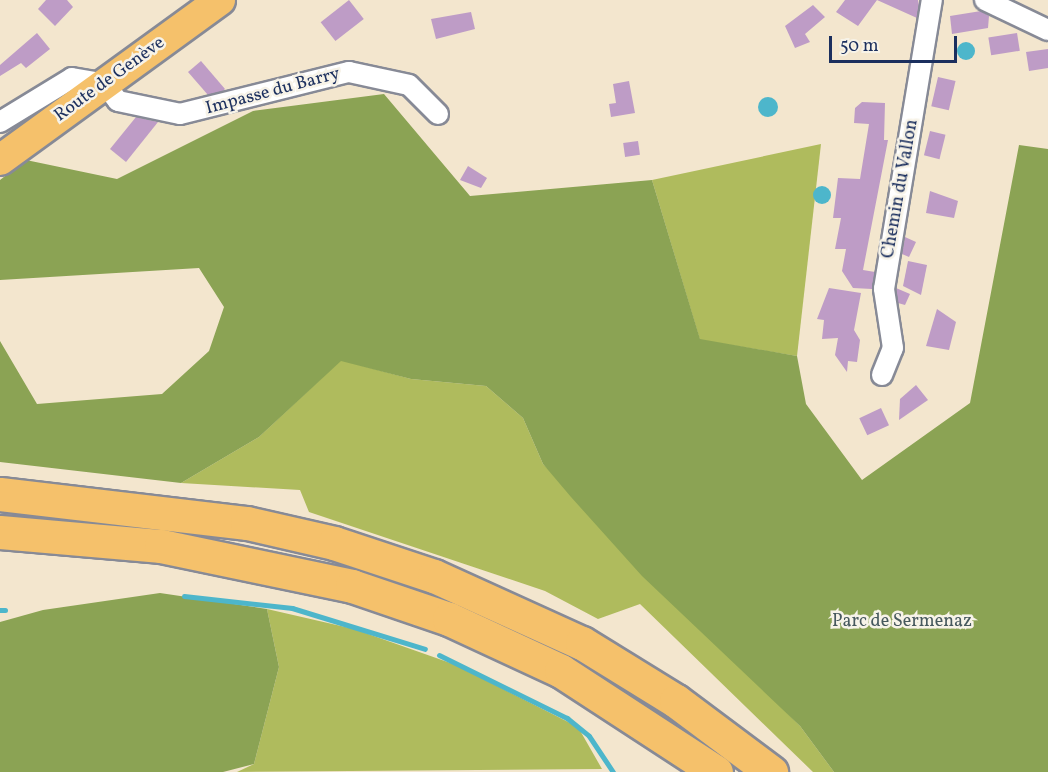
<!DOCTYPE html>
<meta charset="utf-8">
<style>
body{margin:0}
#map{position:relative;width:1048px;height:772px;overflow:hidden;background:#f3e6ce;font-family:Vollkorn,serif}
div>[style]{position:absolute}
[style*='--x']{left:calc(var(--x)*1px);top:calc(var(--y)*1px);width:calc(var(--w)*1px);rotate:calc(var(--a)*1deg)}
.green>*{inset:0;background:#afbb5d}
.forest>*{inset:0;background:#8ba354}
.water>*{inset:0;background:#4db6cb}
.round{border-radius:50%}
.stream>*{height:5px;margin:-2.5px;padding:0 2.5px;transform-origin:2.5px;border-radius:2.5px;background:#4db6cb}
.building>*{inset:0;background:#be9cc6;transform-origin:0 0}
.roads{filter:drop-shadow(2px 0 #878a96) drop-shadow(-2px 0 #878a96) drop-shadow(0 2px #878a96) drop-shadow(0 -2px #878a96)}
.minor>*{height:20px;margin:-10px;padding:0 10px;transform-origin:10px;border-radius:10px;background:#fff}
.primary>*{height:30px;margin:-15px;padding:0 15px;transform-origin:15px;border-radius:15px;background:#f5c16b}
.motorway>*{height:33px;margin:-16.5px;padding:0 16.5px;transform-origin:16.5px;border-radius:16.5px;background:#f5c16b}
span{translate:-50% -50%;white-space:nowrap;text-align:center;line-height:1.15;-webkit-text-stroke:5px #f7f3e8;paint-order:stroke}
.street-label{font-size:18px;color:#1b2f5e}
.park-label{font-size:18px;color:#47595e}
.scale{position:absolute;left:829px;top:36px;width:128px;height:27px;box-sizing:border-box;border:3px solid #1b2f5e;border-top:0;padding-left:8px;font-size:18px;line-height:21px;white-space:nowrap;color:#1b2f5e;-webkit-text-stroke:4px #f7f3e8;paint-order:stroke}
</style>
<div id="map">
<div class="green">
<i style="clip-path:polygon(821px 144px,797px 356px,700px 340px,652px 180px)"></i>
<i style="clip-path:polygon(341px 360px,411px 379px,486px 386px,523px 418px,543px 464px,800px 726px,834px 772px,813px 772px,640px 604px,598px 619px,545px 591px,309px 512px,300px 490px,181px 483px,259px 437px)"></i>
<i style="clip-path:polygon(267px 609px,354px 629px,456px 665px,578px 727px,602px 769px,237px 772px,254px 764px,279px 667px)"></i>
</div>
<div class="forest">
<i style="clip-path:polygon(384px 94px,470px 196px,652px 180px,700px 339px,797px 356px,806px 404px,862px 480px,970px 403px,1019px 145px,1048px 149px,1048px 772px,834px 772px,800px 726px,642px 576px,571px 497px,543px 464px,523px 418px,486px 386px,411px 379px,341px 361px,259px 437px,181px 483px,0 462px,0 341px,37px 404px,162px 394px,209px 351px,224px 307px,199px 268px,0 280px,0 180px,26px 160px,117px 179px,253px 111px)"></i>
<i style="clip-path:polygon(160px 593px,267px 609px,279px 667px,254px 764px,223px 772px,0 772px,0 622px,43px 610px)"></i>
</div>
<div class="water">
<i class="round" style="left:957px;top:42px;width:18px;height:18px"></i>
<i class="round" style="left:758px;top:97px;width:20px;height:20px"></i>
<i class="round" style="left:813px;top:186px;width:18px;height:18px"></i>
</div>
<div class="stream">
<i style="--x:184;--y:596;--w:109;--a:6.3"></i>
<i style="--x:292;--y:608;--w:139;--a:17.1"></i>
<i style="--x:0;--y:610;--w:5;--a:0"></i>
<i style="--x:439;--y:655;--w:143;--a:26.2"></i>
<i style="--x:567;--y:718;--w:28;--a:39"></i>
<i style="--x:589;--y:736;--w:43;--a:56.3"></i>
</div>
<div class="building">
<i style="clip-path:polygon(46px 0,67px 0,73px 7px,55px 26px,38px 9px)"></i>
<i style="left:349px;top:0;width:24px;height:36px;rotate:52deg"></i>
<i style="clip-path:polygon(845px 0,918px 0,919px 5px,917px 18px,877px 0,858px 26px,836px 12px)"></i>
<i style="clip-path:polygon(813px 5px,825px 17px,805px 34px,810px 42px,795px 48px,785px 26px)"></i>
<i style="clip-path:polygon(981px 11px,989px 16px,988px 28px,952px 34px,950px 16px)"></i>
<i style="clip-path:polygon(471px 12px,475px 29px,436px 39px,431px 19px)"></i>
<i style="clip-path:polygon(37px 33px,50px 49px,26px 68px,21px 63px,0 76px,0 65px)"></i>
<i style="left:1017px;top:33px;width:18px;height:29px;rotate:81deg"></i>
<i style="clip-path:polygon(1048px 49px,1048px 68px,1029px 71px,1026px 52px)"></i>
<i style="clip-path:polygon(201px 61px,225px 89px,223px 91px,208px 95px,188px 72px)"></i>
<i style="left:938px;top:77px;width:18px;height:30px;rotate:13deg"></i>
<i style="clip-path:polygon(629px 81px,635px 113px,611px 117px,609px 104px,616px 103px,613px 84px)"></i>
<i style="clip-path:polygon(862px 102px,885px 103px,884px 140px,888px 140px,863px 270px,875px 272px,872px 289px,853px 288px,842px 271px,846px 249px,835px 249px,841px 218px,833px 218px,838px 178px,860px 179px,869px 124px,854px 123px,855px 108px)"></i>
<i style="clip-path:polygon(136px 117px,158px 122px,126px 162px,110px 149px)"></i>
<i style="left:930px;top:131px;width:16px;height:25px;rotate:14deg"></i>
<i style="left:638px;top:141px;width:14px;height:15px;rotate:82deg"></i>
<i style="clip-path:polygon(468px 166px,487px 178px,481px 188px,460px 180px)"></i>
<i style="clip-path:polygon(930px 191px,958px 201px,954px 218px,926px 213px)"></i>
<i style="clip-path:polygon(905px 237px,916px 242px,909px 257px,902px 254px)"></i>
<i style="clip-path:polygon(908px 261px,927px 265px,921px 295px,903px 286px)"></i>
<i style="clip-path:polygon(829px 288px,861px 293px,854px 330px,860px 340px,857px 362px,848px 361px,847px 372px,835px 355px,838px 338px,822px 339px,824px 320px,817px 319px)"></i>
<i style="clip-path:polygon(896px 288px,910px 294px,905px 305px,898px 303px)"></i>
<i style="clip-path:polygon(937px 309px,956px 322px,949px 350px,926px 346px)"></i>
<i style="clip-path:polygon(916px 385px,928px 400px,899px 420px,900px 399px)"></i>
<i style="left:881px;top:408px;width:19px;height:24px;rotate:65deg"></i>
</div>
<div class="roads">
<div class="minor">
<i style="--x:985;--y:0;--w:70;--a:25.5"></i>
<i style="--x:0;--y:122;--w:84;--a:-31.4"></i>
<i style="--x:72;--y:78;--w:34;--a:10"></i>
<i style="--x:105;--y:84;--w:21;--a:53"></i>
<i style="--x:118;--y:101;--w:63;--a:11.8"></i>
<i style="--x:180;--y:114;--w:174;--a:-14"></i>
<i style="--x:349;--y:72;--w:61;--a:12.2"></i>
<i style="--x:409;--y:85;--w:41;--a:45"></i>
<i style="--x:882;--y:375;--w:29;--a:-68"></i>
<i style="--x:893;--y:348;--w:60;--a:-98.7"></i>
<i style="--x:884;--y:289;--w:293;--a:-80.6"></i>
</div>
<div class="primary">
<i style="--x:0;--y:160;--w:272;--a:-36"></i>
</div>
<div class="motorway">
<i style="--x:0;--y:494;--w:249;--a:6.7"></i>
<i style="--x:247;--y:523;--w:89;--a:12.9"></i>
<i style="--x:334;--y:543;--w:105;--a:18.3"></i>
<i style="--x:434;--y:576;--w:162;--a:24.4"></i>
<i style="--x:582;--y:643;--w:110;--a:31.7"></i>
<i style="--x:676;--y:701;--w:119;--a:36.8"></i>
<i style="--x:0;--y:532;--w:162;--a:5"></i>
<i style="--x:161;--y:546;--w:195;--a:11.8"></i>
<i style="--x:352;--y:586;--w:102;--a:18.8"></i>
<i style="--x:449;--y:619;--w:123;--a:24.9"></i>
<i style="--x:561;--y:671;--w:185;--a:33.1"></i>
</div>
</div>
<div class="street-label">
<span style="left:110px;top:80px;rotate:-36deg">Route de Genève</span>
<span style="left:273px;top:92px;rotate:-15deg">Impasse du Barry</span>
<span style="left:901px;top:189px;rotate:-80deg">Chemin du Vallon</span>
</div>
<div class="park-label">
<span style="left:902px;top:622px">Parc de Sermenaz</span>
</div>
<div class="scale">50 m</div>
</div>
